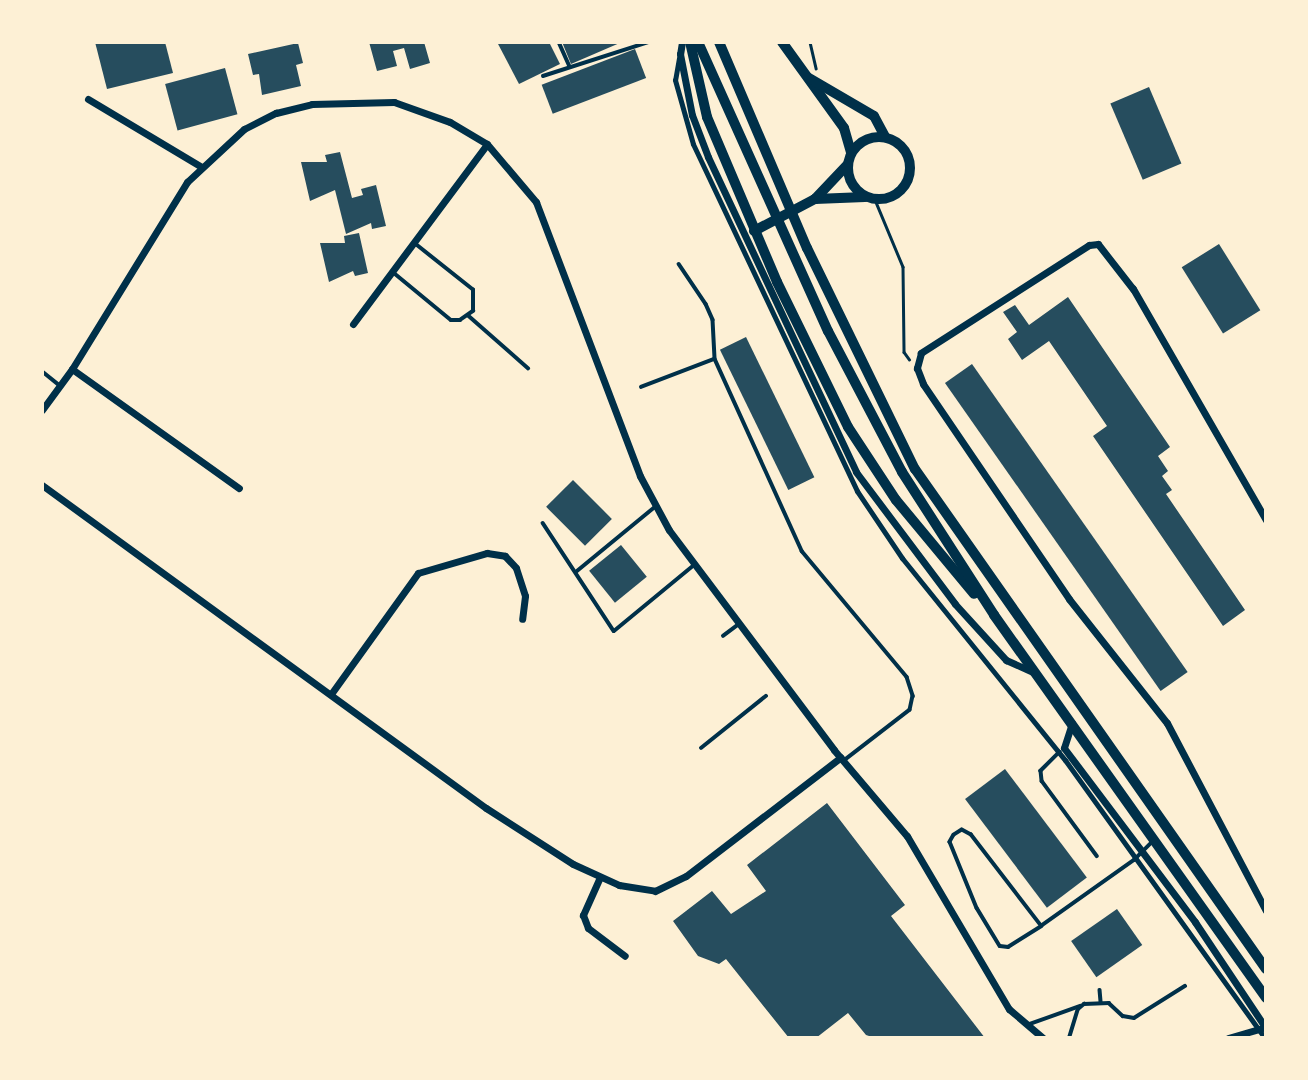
<!DOCTYPE html>
<style>
body{margin:0}
#map{position:relative;width:1308px;height:1080px;overflow:hidden;background:#fdf0d5;font-family:"Times New Roman",serif}
div>[style]{position:absolute}
[style*='--x']{left:calc(var(--x)*1px);top:calc(var(--y)*1px);width:calc(var(--w)*1px);rotate:calc(var(--a)*1deg)}
.building>*{inset:0;background:#264d5e;transform-origin:0 0}
.path>*{height:2.5px;margin:-1.25px;padding:0 1.25px;transform-origin:1.25px;border-radius:1.25px;background:#003049}
.service>*{height:3.5px;margin:-1.75px;padding:0 1.75px;transform-origin:1.75px;border-radius:1.75px;background:#003049}
.pedestrian>*{height:5px;margin:-2.5px;padding:0 2.5px;transform-origin:2.5px;border-radius:2.5px;background:#003049}
.minor>*{height:7px;margin:-3.5px;padding:0 3.5px;transform-origin:3.5px;border-radius:3.5px;background:#003049}
.primary>*{height:10px;margin:-5px;padding:0 5px;transform-origin:5px;border-radius:5px;background:#003049}
.primary>.ring{margin:-5px;padding:0;box-sizing:content-box;background:none;border:10px solid #003049;border-radius:50%}
span{translate:-50% -50%;white-space:nowrap;text-align:center;line-height:1.15;-webkit-text-stroke:6px #fdf0d5;paint-order:stroke}
.frame{position:absolute;inset:0;border:44px solid #fdf0d5;pointer-events:none}
</style>
<div id="map">
<div class="building">
<i style="clip-path:polygon(95px 42px,165px 42px,173px 73px,107px 89px)"></i>
<i style="clip-path:polygon(369px 42px,424px 42px,430px 63px,410px 69px,404px 48px,393px 51px,397px 66px,377px 71px)"></i>
<i style="clip-path:polygon(497px 42px,549px 42px,560px 64px,519px 84px)"></i>
<i style="clip-path:polygon(562px 42px,622px 42px,571px 64px)"></i>
<i style="clip-path:polygon(298px 43px,303px 63px,296px 65px,301px 86px,262px 95px,259px 74px,253px 75px,248px 54px)"></i>
<i style="left:635px;top:49px;width:31px;height:100px;rotate:69deg"></i>
<i style="left:225px;top:68px;width:48px;height:62px;rotate:75deg"></i>
<i style="left:1149px;top:87px;width:83px;height:42px;rotate:67deg"></i>
<i style="clip-path:polygon(340px 152px,352px 198px,363px 195px,361px 189px,376px 185px,386px 226px,372px 229px,371px 223px,346px 234px,335px 190px,310px 201px,301px 162px,327px 162px,325px 155px)"></i>
<i style="clip-path:polygon(359px 233px,368px 273px,355px 276px,353px 271px,329px 282px,320px 243px,345px 243px,344px 236px)"></i>
<i style="left:1219px;top:244px;width:78px;height:44px;rotate:58deg"></i>
<i style="clip-path:polygon(1068px 297px,1170px 447px,1158px 456px,1168px 471px,1162px 476px,1172px 490px,1166px 494px,1245px 610px,1223px 626px,1093px 436px,1107px 426px,1049px 341px,1022px 360px,1008px 339px,1017px 332px,1003px 312px,1015px 305px,1029px 325px)"></i>
<i style="left:746px;top:337px;width:156px;height:29px;rotate:64deg"></i>
<i style="left:972px;top:364px;width:376px;height:33px;rotate:55deg"></i>
<i style="left:573px;top:480px;width:55px;height:38px;rotate:45deg"></i>
<i style="left:621px;top:545px;width:41px;height:41px;rotate:51deg"></i>
<i style="left:1005px;top:769px;width:136px;height:50px;rotate:53deg"></i>
<i style="clip-path:polygon(827px 803px,905px 905px,891px 916px,985px 1038px,875px 1038px,866px 1035px,848px 1013px,816px 1038px,789px 1038px,726px 959px,719px 964px,698px 956px,673px 921px,712px 891px,731px 914px,766px 891px,747px 865px)"></i>
<i style="left:1117px;top:909px;width:44px;height:56px;rotate:55deg"></i>
</div>
<div class="path">
<i style="--x:810;--y:42;--w:27;--a:77"></i>
<i style="--x:876;--y:202;--w:70;--a:67.4"></i>
<i style="--x:903;--y:267;--w:85;--a:89.3"></i>
<i style="--x:904;--y:352;--w:9;--a:54"></i>
</div>
<div class="service">
<i style="--x:559;--y:42;--w:27;--a:66"></i>
<i style="--x:543;--y:76;--w:111;--a:-17.8"></i>
<i style="--x:679;--y:264;--w:48;--a:56"></i>
<i style="--x:706;--y:304;--w:17;--a:66"></i>
<i style="--x:713;--y:320;--w:39;--a:87"></i>
<i style="--x:715;--y:359;--w:211;--a:65.6"></i>
<i style="--x:802;--y:551;--w:164;--a:50.2"></i>
<i style="--x:907;--y:677;--w:20;--a:72"></i>
<i style="--x:913;--y:696;--w:14;--a:102"></i>
<i style="--x:910;--y:710;--w:83;--a:142.3"></i>
<i style="--x:393;--y:272;--w:75;--a:39.6"></i>
<i style="--x:451;--y:320;--w:9;--a:0"></i>
<i style="--x:460;--y:320;--w:16;--a:-35"></i>
<i style="--x:473;--y:311;--w:21;--a:-90"></i>
<i style="--x:473;--y:290;--w:75;--a:-141.5"></i>
<i style="--x:469;--y:316;--w:79;--a:41.4"></i>
<i style="--x:42;--y:371;--w:22;--a:39"></i>
<i style="--x:641;--y:387;--w:78;--a:-21"></i>
<i style="--x:543;--y:523;--w:129;--a:56.7"></i>
<i style="--x:614;--y:631;--w:104;--a:-39.5"></i>
<i style="--x:577;--y:571;--w:101;--a:-39.4"></i>
<i style="--x:723;--y:636;--w:20;--a:-37"></i>
<i style="--x:701;--y:748;--w:83;--a:-38.7"></i>
<i style="--x:1060;--y:752;--w:27;--a:135"></i>
<i style="--x:1041;--y:771;--w:10;--a:84"></i>
<i style="--x:1042;--y:781;--w:93;--a:53.7"></i>
<i style="--x:1041;--y:926;--w:115;--a:-127.6"></i>
<i style="--x:971;--y:835;--w:10;--a:-151"></i>
<i style="--x:962;--y:830;--w:9;--a:148"></i>
<i style="--x:954;--y:835;--w:8;--a:120"></i>
<i style="--x:950;--y:842;--w:71;--a:67.8"></i>
<i style="--x:977;--y:908;--w:44;--a:58.8"></i>
<i style="--x:1000;--y:946;--w:8;--a:7"></i>
<i style="--x:1008;--y:947;--w:39;--a:-32"></i>
<i style="--x:1041;--y:926;--w:114;--a:-35.4"></i>
<i style="--x:1134;--y:860;--w:25;--a:-45"></i>
<i style="--x:1100;--y:990;--w:12;--a:85"></i>
<i style="--x:1030;--y:1024;--w:53;--a:-19.8"></i>
<i style="--x:1069;--y:1038;--w:30;--a:-73"></i>
<i style="--x:1078;--y:1009;--w:8;--a:-40"></i>
<i style="--x:1084;--y:1004;--w:25;--a:-2"></i>
<i style="--x:1109;--y:1003;--w:19;--a:43"></i>
<i style="--x:1123;--y:1016;--w:11;--a:10"></i>
<i style="--x:1134;--y:1018;--w:60;--a:-32.1"></i>
</div>
<div class="pedestrian">
<i style="--x:679;--y:58;--w:22;--a:100"></i>
<i style="--x:675;--y:80;--w:66;--a:74.3"></i>
<i style="--x:693;--y:144;--w:384;--a:64.7"></i>
<i style="--x:857;--y:491;--w:81;--a:56.1"></i>
<i style="--x:902;--y:558;--w:260;--a:51.1"></i>
<i style="--x:1065;--y:760;--w:342;--a:54.3"></i>
</div>
<div class="minor">
<i style="--x:682;--y:42;--w:12;--a:99"></i>
<i style="--x:680;--y:54;--w:62;--a:78.9"></i>
<i style="--x:692;--y:115;--w:45;--a:69.1"></i>
<i style="--x:708;--y:157;--w:348;--a:64.8"></i>
<i style="--x:856;--y:472;--w:165;--a:53.1"></i>
<i style="--x:955;--y:604;--w:76;--a:47.7"></i>
<i style="--x:1006;--y:660;--w:30;--a:24"></i>
<i style="--x:88;--y:99;--w:131;--a:30.9"></i>
<i style="--x:353;--y:324;--w:224;--a:-53.3"></i>
<i style="--x:72;--y:369;--w:205;--a:35.5"></i>
<i style="--x:42;--y:410;--w:51;--a:-53.8"></i>
<i style="--x:72;--y:369;--w:220;--a:-58.4"></i>
<i style="--x:187;--y:182;--w:78;--a:-42.9"></i>
<i style="--x:244;--y:129;--w:36;--a:-27"></i>
<i style="--x:276;--y:113;--w:37;--a:-14"></i>
<i style="--x:312;--y:104;--w:82;--a:-1.4"></i>
<i style="--x:394;--y:102;--w:59;--a:19.7"></i>
<i style="--x:450;--y:122;--w:43;--a:30.7"></i>
<i style="--x:487;--y:144;--w:76;--a:49.8"></i>
<i style="--x:536;--y:202;--w:293;--a:69.2"></i>
<i style="--x:640;--y:476;--w:61;--a:61.8"></i>
<i style="--x:669;--y:530;--w:275;--a:53.1"></i>
<i style="--x:834;--y:750;--w:113;--a:49.7"></i>
<i style="--x:907;--y:836;--w:201;--a:59.5"></i>
<i style="--x:1009;--y:1009;--w:45;--a:40.5"></i>
<i style="--x:42;--y:485;--w:549;--a:36.04"></i>
<i style="--x:486;--y:808;--w:103;--a:32.8"></i>
<i style="--x:573;--y:864;--w:51;--a:24.5"></i>
<i style="--x:619;--y:885;--w:36;--a:9"></i>
<i style="--x:655;--y:891;--w:34;--a:-26"></i>
<i style="--x:686;--y:876;--w:195;--a:-37.5"></i>
<i style="--x:1266;--y:520;--w:267;--a:-119.9"></i>
<i style="--x:1133;--y:289;--w:57;--a:-127.9"></i>
<i style="--x:1098;--y:244;--w:9;--a:174"></i>
<i style="--x:1089;--y:245;--w:200;--a:147.3"></i>
<i style="--x:921;--y:353;--w:16;--a:105"></i>
<i style="--x:917;--y:368;--w:17;--a:69"></i>
<i style="--x:923;--y:384;--w:260;--a:55.8"></i>
<i style="--x:1069;--y:599;--w:158;--a:51.7"></i>
<i style="--x:1167;--y:723;--w:212;--a:62.2"></i>
<i style="--x:331;--y:694;--w:149;--a:-54.3"></i>
<i style="--x:418;--y:573;--w:72;--a:-16.2"></i>
<i style="--x:487;--y:553;--w:18;--a:9"></i>
<i style="--x:505;--y:556;--w:16;--a:47"></i>
<i style="--x:516;--y:568;--w:29;--a:72"></i>
<i style="--x:525;--y:596;--w:23;--a:97"></i>
<i style="--x:1072;--y:723;--w:26;--a:108"></i>
<i style="--x:1064;--y:748;--w:218;--a:53"></i>
<i style="--x:1195;--y:922;--w:126;--a:56.3"></i>
<i style="--x:600;--y:877;--w:42;--a:114.1"></i>
<i style="--x:583;--y:915;--w:14;--a:69"></i>
<i style="--x:588;--y:928;--w:46;--a:37.1"></i>
<i style="--x:1228;--y:1038;--w:40;--a:-16"></i>
</div>
<div class="primary">
<i style="--x:690;--y:42;--w:77;--a:77.2"></i>
<i style="--x:707;--y:117;--w:179;--a:67"></i>
<i style="--x:777;--y:282;--w:161;--a:63.9"></i>
<i style="--x:848;--y:427;--w:87;--a:56.7"></i>
<i style="--x:896;--y:500;--w:122;--a:50.3"></i>
<i style="--x:698;--y:42;--w:317;--a:65.8"></i>
<i style="--x:828;--y:331;--w:159;--a:62.3"></i>
<i style="--x:902;--y:472;--w:170;--a:57.2"></i>
<i style="--x:994;--y:615;--w:470;--a:54.6"></i>
<i style="--x:719;--y:42;--w:224;--a:66.9"></i>
<i style="--x:807;--y:248;--w:246;--a:64"></i>
<i style="--x:915;--y:469;--w:611;--a:54.93"></i>
<i style="--x:782;--y:42;--w:106;--a:54.2"></i>
<i style="--x:844;--y:128;--w:26;--a:74"></i>
<i style="--x:809;--y:78;--w:75;--a:30.3"></i>
<i style="--x:874;--y:116;--w:24;--a:62"></i>
<i class="ring" style="left:848px;top:137px;width:52px;height:52px"></i>
<i style="--x:815;--y:199;--w:50;--a:-2.3"></i>
<i style="--x:754;--y:231;--w:69;--a:-27.7"></i>
<i style="--x:815;--y:199;--w:48;--a:-46.7"></i>
</div>
<div class="frame"></div>
</div>
